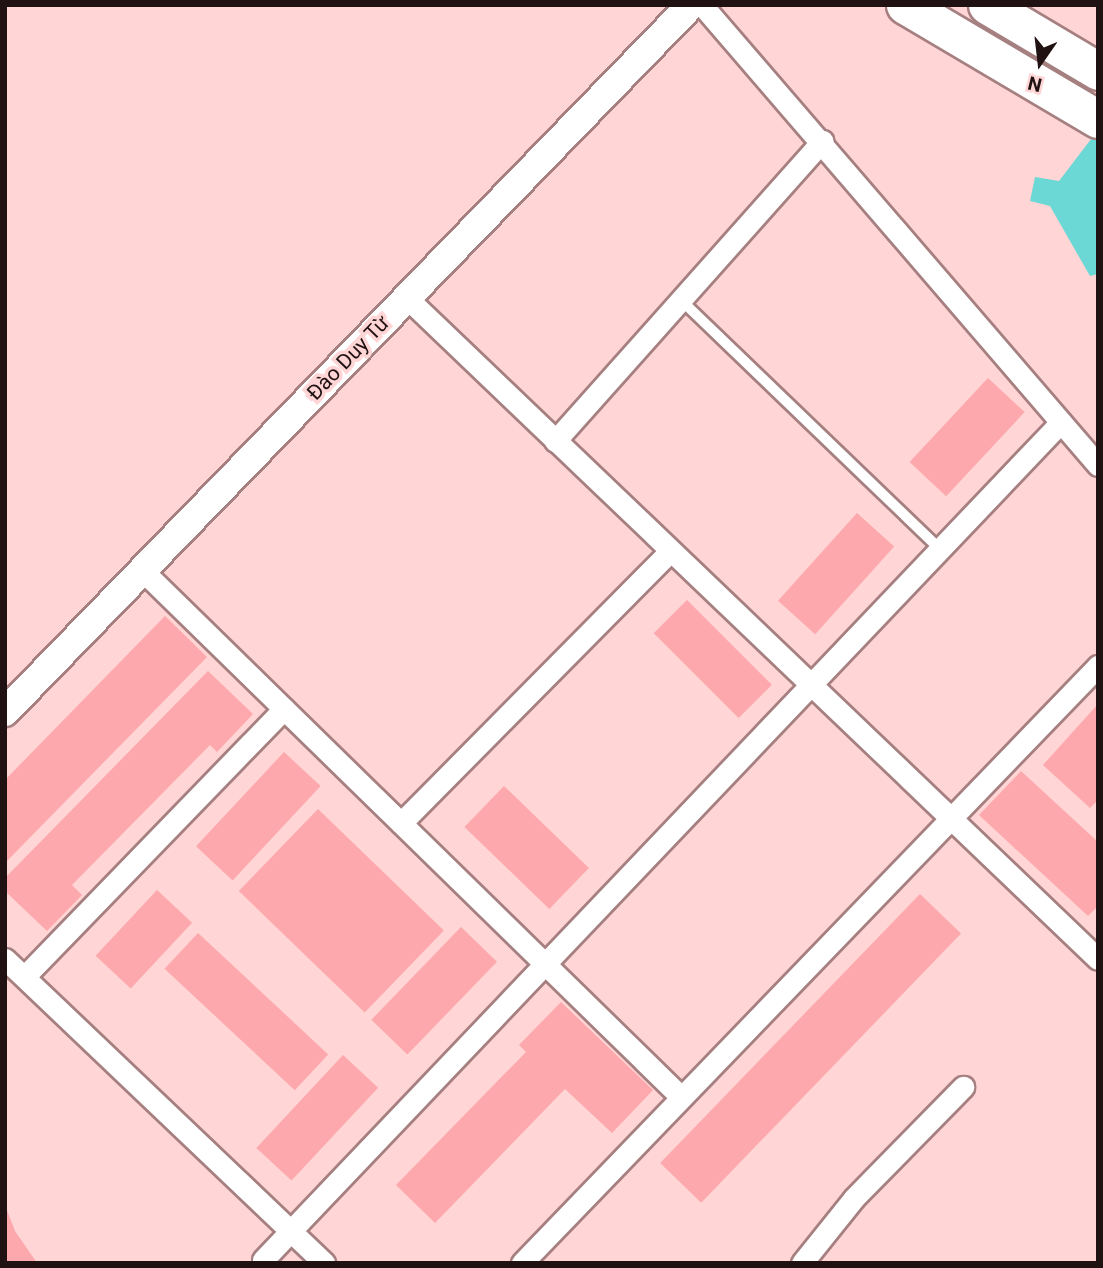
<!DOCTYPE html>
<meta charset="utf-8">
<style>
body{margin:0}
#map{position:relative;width:1103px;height:1268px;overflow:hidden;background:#ffd5d6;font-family:Roboto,sans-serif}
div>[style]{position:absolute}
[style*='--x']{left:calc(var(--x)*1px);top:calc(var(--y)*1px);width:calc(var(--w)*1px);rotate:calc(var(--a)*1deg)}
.water>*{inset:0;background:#6bd8d5}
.building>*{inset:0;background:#fda8ac;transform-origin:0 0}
.roads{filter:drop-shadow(2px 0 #a68081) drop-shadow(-2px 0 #a68081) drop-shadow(0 2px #a68081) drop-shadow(0 -2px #a68081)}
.service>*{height:10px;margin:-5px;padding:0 5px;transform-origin:5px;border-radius:5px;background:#fff}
.minor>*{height:21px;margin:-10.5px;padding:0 10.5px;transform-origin:10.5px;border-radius:10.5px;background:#fff}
.tertiary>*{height:28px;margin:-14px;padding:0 14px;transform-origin:14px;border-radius:14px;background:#fff}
.trunk>*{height:37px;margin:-18.5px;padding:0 18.5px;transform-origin:18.5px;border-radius:18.5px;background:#fff}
span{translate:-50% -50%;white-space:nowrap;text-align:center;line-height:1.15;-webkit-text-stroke:7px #ffd5d6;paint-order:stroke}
.street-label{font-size:21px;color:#201212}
.frame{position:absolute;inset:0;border:7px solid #201212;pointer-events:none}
.north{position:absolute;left:1005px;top:28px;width:70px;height:70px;-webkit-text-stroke:5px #ffd5d6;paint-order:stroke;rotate:194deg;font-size:19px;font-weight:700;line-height:28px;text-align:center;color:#201212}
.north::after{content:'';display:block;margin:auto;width:24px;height:32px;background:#201212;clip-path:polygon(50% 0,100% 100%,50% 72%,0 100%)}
</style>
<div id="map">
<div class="water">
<i style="clip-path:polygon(1098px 130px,1098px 274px,1090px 276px,1050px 206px,1030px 201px,1035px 177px,1059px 181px)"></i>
</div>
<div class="building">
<i style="left:988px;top:378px;width:50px;height:115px;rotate:43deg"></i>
<i style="left:857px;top:513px;width:50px;height:118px;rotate:42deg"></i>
<i style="left:687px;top:600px;width:120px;height:47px;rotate:45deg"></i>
<i style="clip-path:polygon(165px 616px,207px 657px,5px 863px,5px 780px)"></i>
<i style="clip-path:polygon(208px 671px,253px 714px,217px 752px,210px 745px,72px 885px,82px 895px,47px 931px,5px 891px,5px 878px)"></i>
<i style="clip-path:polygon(1098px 704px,1098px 800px,1090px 808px,1043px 765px)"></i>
<i style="left:284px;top:752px;width:50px;height:129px;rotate:43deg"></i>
<i style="clip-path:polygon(1021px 771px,1098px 842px,1098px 906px,1088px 916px,979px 815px)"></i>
<i style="left:504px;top:786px;width:118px;height:57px;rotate:44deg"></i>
<i style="left:318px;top:809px;width:175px;height:114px;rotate:44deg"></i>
<i style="left:157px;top:890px;width:48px;height:90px;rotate:43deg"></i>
<i style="left:920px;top:894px;width:57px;height:374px;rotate:44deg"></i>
<i style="left:461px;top:927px;width:50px;height:129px;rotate:44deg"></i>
<i style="left:198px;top:933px;width:178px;height:49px;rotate:43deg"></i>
<i style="clip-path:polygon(561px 1002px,653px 1090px,612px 1133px,565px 1089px,435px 1223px,396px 1185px,526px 1052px,519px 1045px)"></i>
<i style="left:343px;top:1055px;width:48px;height:127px;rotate:43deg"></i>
<i style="clip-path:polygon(5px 1205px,15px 1231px,37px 1263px,5px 1263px)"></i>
</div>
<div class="roads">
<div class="service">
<i style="--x:681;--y:300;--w:359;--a:43.9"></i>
</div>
<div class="minor">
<i style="--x:702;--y:5;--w:607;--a:49.28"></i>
<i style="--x:407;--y:298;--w:956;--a:43.73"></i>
<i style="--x:555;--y:441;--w:402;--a:-48.3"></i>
<i style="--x:142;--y:570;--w:752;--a:44.35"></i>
<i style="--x:401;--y:823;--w:383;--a:-45.3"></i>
<i style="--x:5;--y:959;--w:441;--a:43.6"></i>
<i style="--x:25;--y:976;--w:372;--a:-45.9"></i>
<i style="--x:263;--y:1260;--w:1157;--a:-46.4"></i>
<i style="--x:522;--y:1263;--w:830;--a:-46.03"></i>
<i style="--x:802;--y:1263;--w:83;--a:-51.3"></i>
<i style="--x:854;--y:1198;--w:156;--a:-45.5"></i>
</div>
<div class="tertiary">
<i style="--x:5;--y:712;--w:985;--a:-45.86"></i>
</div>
<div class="trunk">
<i style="--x:905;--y:5;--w:224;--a:30.6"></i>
<i style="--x:987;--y:5;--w:129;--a:30.7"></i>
</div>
</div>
<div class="street-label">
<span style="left:348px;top:358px;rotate:-46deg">Đào Duy Từ</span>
</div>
<div class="frame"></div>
<div class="north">N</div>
</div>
